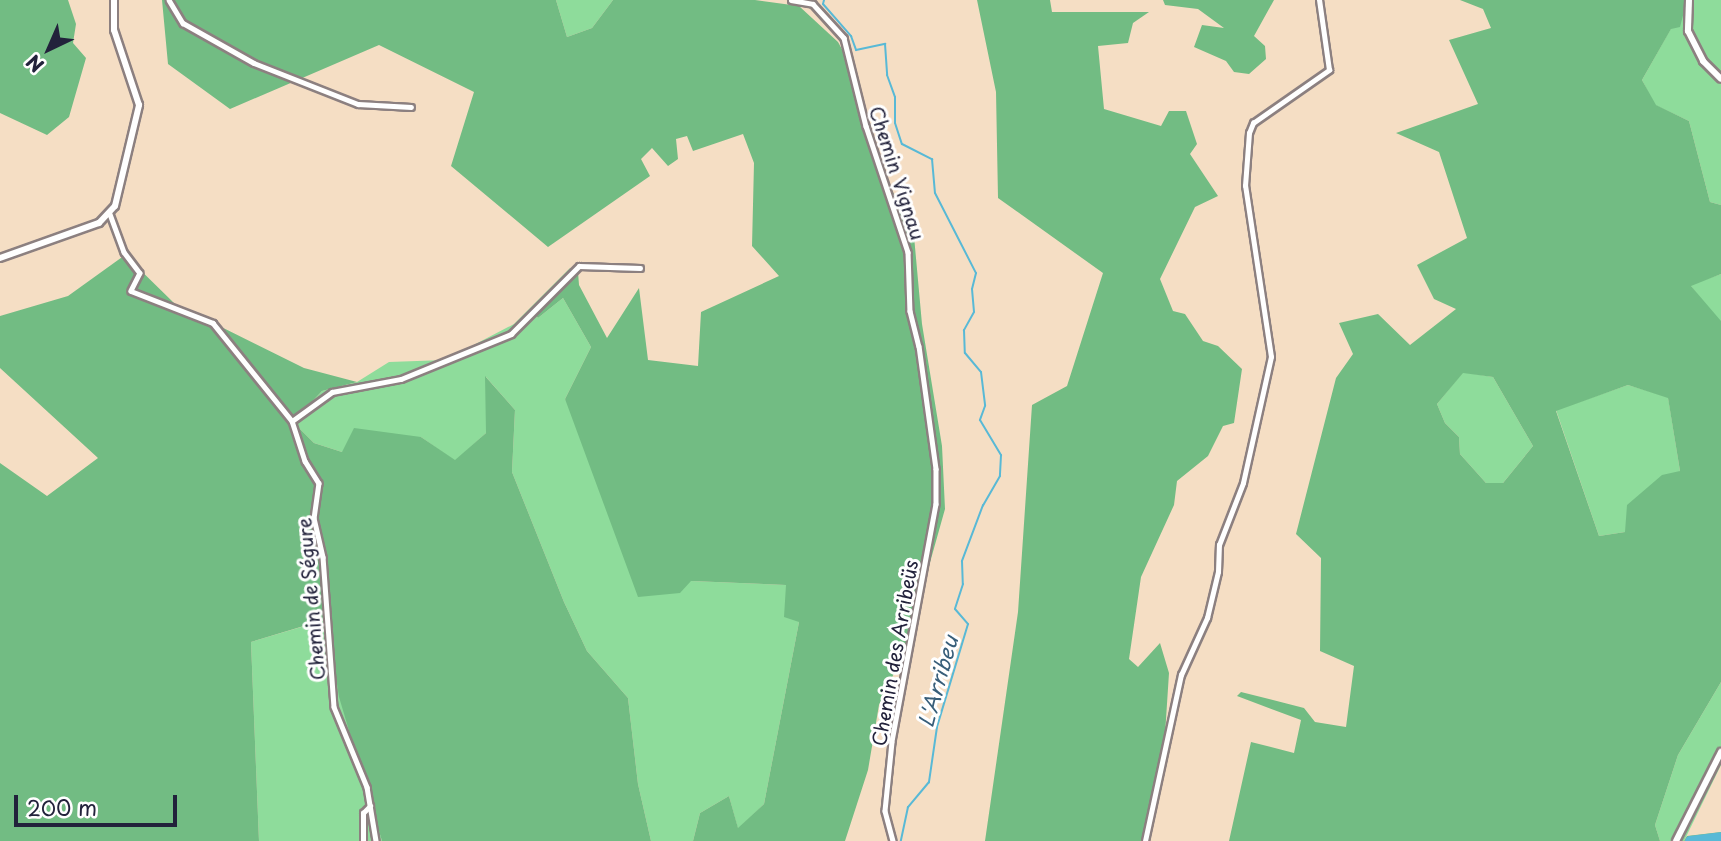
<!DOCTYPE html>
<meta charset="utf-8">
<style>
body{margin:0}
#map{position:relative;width:1721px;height:841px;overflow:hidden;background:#f5dec4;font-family:"Playpen Sans",sans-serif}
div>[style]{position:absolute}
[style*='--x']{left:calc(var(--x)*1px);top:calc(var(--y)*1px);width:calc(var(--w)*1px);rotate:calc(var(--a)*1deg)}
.green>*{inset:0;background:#8edc9b}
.forest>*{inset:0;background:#72bc83}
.stream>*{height:2px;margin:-1px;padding:0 1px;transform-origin:1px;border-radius:1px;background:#58b9d6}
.river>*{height:10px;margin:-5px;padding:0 5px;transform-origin:5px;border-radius:5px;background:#58b9d6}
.roads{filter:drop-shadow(2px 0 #8c8080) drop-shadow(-2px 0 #8c8080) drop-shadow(0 2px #8c8080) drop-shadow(0 -2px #8c8080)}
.street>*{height:4.5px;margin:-2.25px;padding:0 2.25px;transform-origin:2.25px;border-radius:2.25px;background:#fff}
.secondary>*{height:6px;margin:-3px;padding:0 3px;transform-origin:3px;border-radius:3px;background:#fff}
span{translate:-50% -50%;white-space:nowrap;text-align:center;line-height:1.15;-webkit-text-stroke:6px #fff;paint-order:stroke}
.street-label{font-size:19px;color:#22223b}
.water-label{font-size:21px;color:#385e79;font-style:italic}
.north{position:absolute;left:14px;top:14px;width:70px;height:70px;-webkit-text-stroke:5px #fff;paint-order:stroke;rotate:224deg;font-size:19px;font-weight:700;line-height:28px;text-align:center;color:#22223b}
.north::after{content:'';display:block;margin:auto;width:24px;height:32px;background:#22223b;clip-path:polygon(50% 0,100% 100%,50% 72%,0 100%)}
.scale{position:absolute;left:14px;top:795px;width:163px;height:32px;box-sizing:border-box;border:4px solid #22223b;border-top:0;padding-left:9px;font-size:21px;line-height:24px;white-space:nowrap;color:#22223b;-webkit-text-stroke:5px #fff;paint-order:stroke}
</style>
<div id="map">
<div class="green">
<i style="clip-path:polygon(556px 0,613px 0,592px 28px,567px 37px)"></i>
<i style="clip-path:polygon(1687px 0,1721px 0,1721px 205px,1710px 202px,1689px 121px,1655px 105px,1642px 80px)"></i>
<i style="clip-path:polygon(570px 268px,578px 272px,535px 315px,538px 318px,563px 298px,591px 347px,565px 399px,691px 581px,786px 585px,799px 622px,764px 804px,738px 829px,729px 796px,700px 813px,693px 841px,651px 841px,638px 784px,628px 698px,587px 651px,564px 602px,512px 472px,515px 410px,486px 377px,486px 433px,455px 461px,421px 437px,342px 452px,314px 443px,293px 422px,322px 391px,357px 382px,389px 362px,445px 360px,514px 324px)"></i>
<i style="clip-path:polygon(1721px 274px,1721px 321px,1719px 322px,1690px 285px)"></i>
<i style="clip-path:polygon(1463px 372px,1493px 377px,1533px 446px,1503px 483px,1486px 483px,1460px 454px,1459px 437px,1445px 423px,1437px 404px)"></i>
<i style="clip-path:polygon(1628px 385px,1668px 397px,1680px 471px,1625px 532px,1599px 536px,1556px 410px)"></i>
<i style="clip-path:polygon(328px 619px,382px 841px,259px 841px,251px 642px)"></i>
<i style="clip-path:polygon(1721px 682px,1721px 765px,1684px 841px,1660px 841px,1655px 825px,1678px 755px)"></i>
</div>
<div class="forest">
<i style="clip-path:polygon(0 0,68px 0,76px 24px,73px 43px,86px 58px,69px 117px,47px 135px,0 113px)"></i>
<i style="clip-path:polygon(162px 0,556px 0,567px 37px,592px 28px,613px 0,755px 0,799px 6px,838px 42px,850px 64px,891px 188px,914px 236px,922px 324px,942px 446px,945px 509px,906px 648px,879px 705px,868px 770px,845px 841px,693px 841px,700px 813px,729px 796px,738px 828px,764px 804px,799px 622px,784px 617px,786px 585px,691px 581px,680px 593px,638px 597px,565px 399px,591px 347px,563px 298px,538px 318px,534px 314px,578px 272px,579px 285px,607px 338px,639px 288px,648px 360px,698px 366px,701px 312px,779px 276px,752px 246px,754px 163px,743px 134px,693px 151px,687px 136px,676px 139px,678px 159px,668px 166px,652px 148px,641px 159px,650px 176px,548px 247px,451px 166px,474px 92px,379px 45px,230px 109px,168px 64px)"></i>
<i style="clip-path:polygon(977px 0,1050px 0,1052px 12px,1149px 12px,1133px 23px,1128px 43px,1098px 46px,1104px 109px,1161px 126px,1169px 111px,1186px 111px,1197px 144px,1190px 154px,1218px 196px,1195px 207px,1160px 279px,1173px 311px,1185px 314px,1203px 341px,1218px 346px,1242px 369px,1234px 423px,1223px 426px,1208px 456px,1177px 481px,1174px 505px,1141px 577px,1129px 659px,1138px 667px,1160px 643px,1169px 673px,1164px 750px,1145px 841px,985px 841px,1018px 612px,1032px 405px,1067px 386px,1103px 273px,998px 198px,996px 92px)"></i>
<i style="clip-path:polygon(1163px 0,1274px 0,1254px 36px,1265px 46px,1266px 59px,1249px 74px,1234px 72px,1226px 61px,1194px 47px,1202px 25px,1224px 28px,1198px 9px,1165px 5px)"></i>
<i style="clip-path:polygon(evenodd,1460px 0,1687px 0,1680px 27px,1671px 29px,1642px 80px,1656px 105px,1689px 121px,1710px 202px,1721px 205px,1721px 274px,1691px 286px,1721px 321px,1721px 682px,1678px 755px,1655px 825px,1660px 841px,1229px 841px,1251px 742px,1294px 753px,1301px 720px,1237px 696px,1241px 692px,1304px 708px,1315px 722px,1346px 727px,1354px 666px,1320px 651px,1321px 558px,1296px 534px,1336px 378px,1353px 354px,1339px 323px,1378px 314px,1410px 345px,1456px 309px,1434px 299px,1417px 265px,1467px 238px,1439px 152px,1396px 133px,1478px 104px,1449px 40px,1491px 28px,1483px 9px,1460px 0,1463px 373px,1493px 377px,1533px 446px,1503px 483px,1486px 483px,1460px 454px,1459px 437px,1445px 423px,1437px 404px,1463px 373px,1460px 0,1628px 385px,1668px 398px,1680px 471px,1662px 475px,1627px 505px,1625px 532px,1599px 536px,1556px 411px,1628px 385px)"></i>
<i style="clip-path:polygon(125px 255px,175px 304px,304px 368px,357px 382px,322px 391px,293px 422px,314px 443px,342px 452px,354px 428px,421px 437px,455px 460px,486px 433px,485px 376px,515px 410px,512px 472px,564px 602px,587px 651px,628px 698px,638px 784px,651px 841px,382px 841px,339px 697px,327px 619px,251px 642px,259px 841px,0 841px,0 463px,47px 496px,98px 458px,0 368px,0 316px,68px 296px)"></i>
<i style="clip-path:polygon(1721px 832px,1721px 841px,1684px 841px,1687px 836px)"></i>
</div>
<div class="stream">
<i style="--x:824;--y:0;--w:4;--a:104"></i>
<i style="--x:823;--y:4;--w:43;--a:48.8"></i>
<i style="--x:851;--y:36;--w:15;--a:70"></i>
<i style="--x:856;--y:50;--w:30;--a:-12"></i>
<i style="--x:885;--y:44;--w:31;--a:86"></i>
<i style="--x:887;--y:75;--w:23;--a:70"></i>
<i style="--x:895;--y:97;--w:26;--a:90"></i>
<i style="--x:895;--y:123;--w:22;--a:72"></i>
<i style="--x:902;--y:144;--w:34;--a:27"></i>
<i style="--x:932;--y:159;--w:34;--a:85"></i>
<i style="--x:935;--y:193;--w:90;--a:62.9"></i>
<i style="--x:976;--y:273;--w:16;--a:104"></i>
<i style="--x:972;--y:289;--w:23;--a:85"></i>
<i style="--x:974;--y:312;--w:21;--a:119"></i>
<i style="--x:964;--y:330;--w:23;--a:88"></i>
<i style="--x:965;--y:353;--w:25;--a:50"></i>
<i style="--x:981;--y:372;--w:34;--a:83"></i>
<i style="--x:985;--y:406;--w:15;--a:110"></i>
<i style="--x:980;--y:420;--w:41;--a:59"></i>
<i style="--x:1001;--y:455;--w:21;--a:93"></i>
<i style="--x:1000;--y:476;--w:34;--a:120"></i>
<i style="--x:983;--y:505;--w:60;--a:110.6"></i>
<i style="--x:962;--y:561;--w:23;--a:88"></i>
<i style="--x:963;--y:584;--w:26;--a:108"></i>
<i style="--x:955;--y:609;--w:20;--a:49"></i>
<i style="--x:968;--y:624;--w:108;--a:106.8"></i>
<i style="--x:937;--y:727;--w:56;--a:98.3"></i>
<i style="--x:929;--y:782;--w:33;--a:130"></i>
<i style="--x:908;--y:807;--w:35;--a:102"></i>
</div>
<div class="river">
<i style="--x:1690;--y:841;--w:31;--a:-7"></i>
</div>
<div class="roads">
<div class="street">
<i style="--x:169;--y:0;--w:27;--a:59"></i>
<i style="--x:183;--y:23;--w:81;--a:29.4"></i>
<i style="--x:254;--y:63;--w:112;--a:21.5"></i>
<i style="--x:358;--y:104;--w:53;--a:3.2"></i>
<i style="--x:791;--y:0;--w:22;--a:10"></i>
<i style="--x:813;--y:4;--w:46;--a:47.6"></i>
<i style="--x:844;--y:38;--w:91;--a:76"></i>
<i style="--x:866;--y:126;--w:133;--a:71.6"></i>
<i style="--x:908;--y:252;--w:59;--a:88.1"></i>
<i style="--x:910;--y:311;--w:36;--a:76"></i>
<i style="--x:919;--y:346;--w:124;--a:82.1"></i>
<i style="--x:936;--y:469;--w:35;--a:90"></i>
<i style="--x:936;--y:504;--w:242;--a:100.5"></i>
<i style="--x:892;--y:742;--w:69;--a:95.8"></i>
<i style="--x:885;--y:811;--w:31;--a:75"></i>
<i style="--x:110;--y:214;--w:40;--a:69.8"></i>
<i style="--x:124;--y:252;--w:26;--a:53"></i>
<i style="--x:140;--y:273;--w:20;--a:117"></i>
<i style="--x:131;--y:291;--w:88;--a:21.3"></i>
<i style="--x:213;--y:323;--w:126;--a:51.1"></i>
<i style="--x:292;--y:421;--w:42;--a:72"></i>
<i style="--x:305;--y:461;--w:26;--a:58"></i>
<i style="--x:319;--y:483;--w:35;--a:98"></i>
<i style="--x:314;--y:518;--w:40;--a:77"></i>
<i style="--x:323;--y:557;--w:150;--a:85.8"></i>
<i style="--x:334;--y:707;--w:87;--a:67.6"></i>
<i style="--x:367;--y:787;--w:55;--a:80.5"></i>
<i style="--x:292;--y:421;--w:49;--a:-35.9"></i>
<i style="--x:332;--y:392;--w:70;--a:-10.7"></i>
<i style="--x:401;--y:379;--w:119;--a:-22.2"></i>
<i style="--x:511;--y:334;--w:96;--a:-45"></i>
<i style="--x:579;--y:266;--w:61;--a:1.9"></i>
<i style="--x:363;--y:841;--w:28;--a:-90"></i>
<i style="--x:363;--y:813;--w:10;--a:-45"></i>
<i style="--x:1145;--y:841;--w:170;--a:-77.8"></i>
<i style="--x:1181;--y:675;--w:63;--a:-65.5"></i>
<i style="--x:1207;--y:618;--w:47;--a:-76.6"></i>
<i style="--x:1218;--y:572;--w:27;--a:-88"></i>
<i style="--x:1219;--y:545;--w:66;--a:-68.8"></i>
<i style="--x:1243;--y:483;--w:129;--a:-77.5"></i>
<i style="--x:1271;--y:357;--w:173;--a:-98.6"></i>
<i style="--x:1245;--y:186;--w:53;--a:-85.7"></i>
<i style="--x:1249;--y:133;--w:11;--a:-68"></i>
<i style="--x:1253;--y:123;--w:93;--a:-34.9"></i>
<i style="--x:1329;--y:70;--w:71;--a:-98.1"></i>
</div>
<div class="secondary">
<i style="--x:1689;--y:0;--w:31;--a:92"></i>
<i style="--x:1688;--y:31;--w:34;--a:63"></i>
<i style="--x:1703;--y:61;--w:25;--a:45"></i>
<i style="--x:0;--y:258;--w:105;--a:-19.5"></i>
<i style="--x:99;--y:223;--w:23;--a:-47"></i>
<i style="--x:115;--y:206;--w:104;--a:-76.6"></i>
<i style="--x:139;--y:105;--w:79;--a:-108.4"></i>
<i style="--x:114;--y:30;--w:30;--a:-90"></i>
<i style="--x:1676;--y:841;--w:100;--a:-63.2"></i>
</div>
</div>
<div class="street-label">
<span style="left:897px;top:173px;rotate:72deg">Chemin Vignau</span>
<span style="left:311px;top:599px;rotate:-95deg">Chemin de Ségure</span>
<span style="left:895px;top:653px;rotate:-80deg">Chemin des Arribeüs</span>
</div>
<div class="water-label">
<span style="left:937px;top:681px;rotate:-74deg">L'Arribeu</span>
</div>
<div class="north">N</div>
<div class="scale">200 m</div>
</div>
